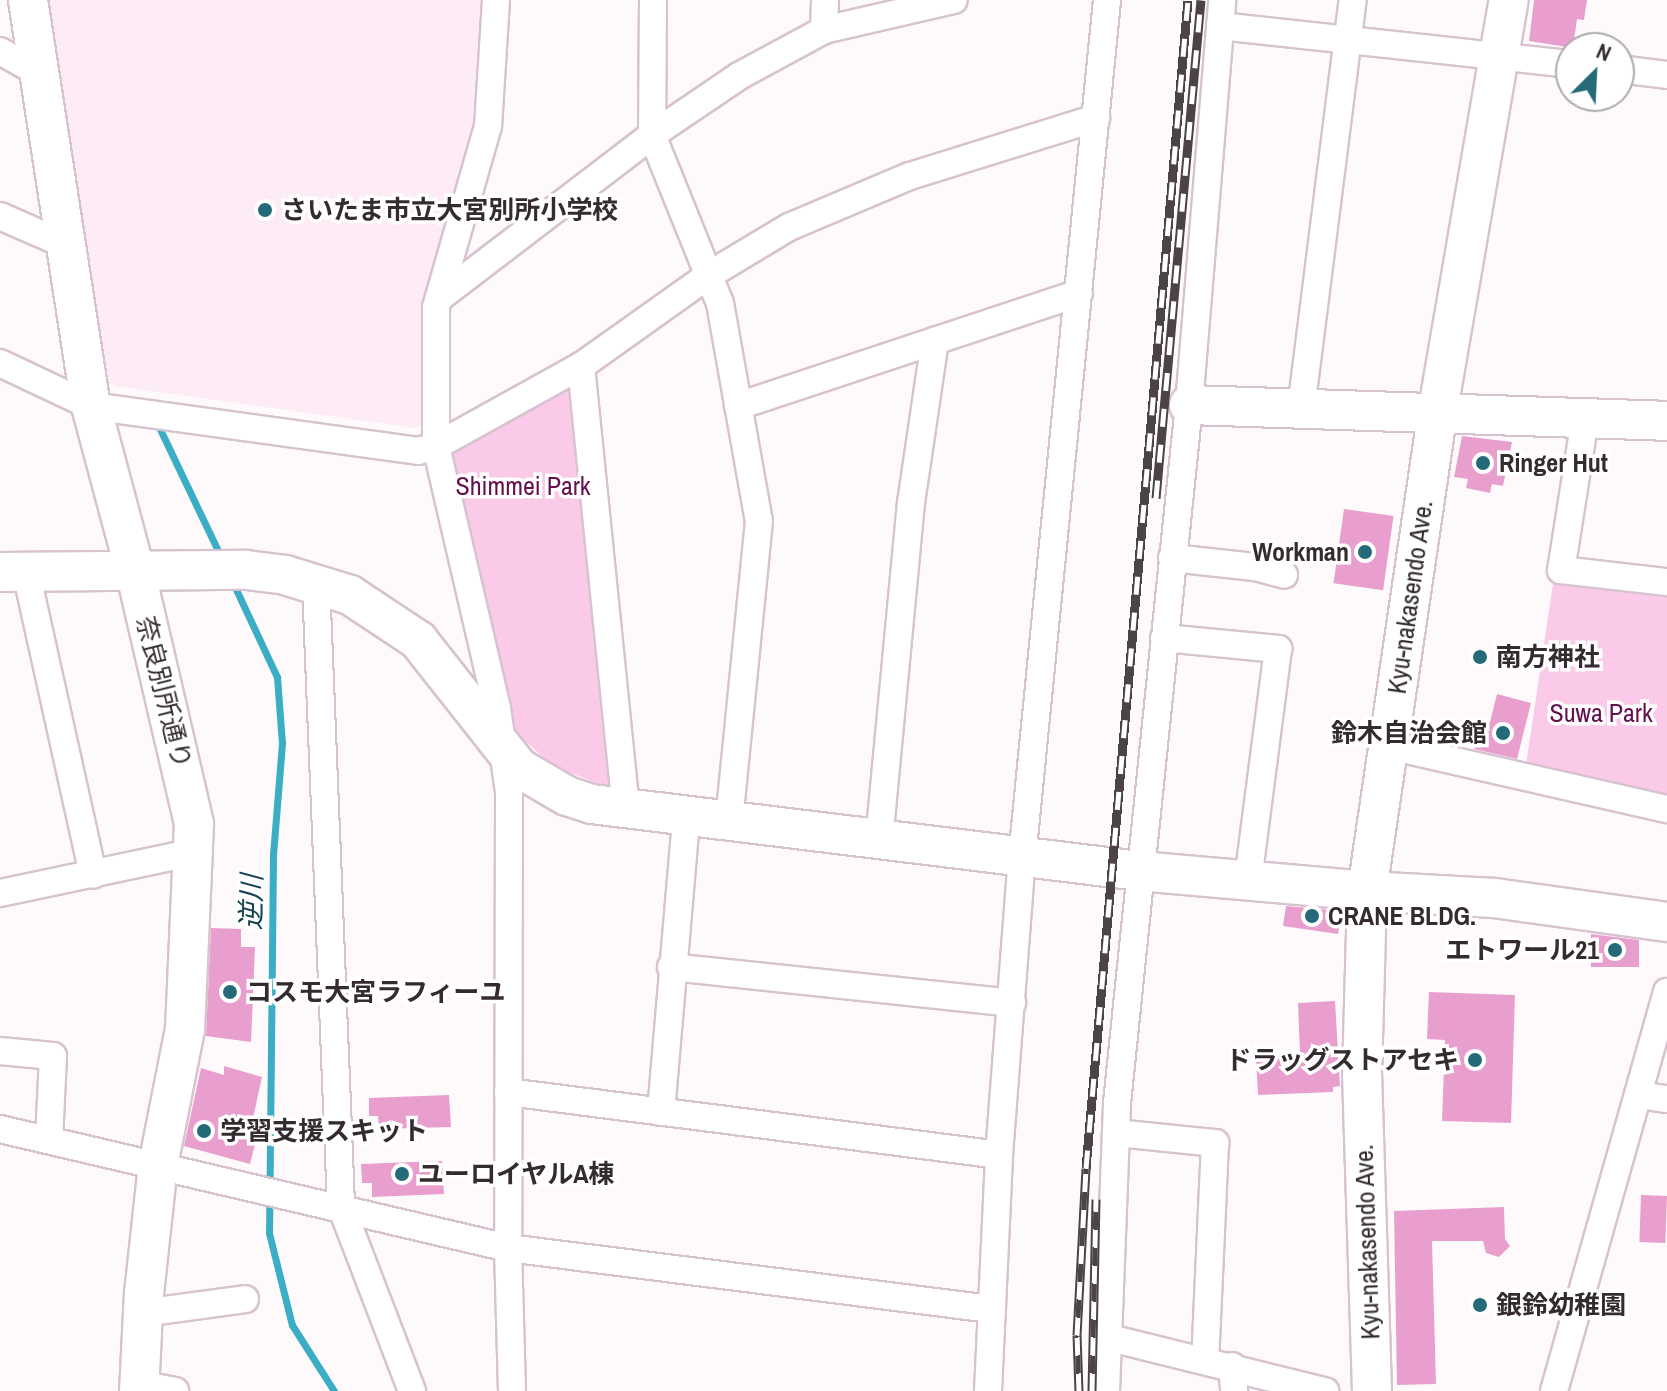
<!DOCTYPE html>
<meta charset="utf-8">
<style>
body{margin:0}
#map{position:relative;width:1667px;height:1391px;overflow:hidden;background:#fefafc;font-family:"Archivo Narrow","Noto Sans JP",sans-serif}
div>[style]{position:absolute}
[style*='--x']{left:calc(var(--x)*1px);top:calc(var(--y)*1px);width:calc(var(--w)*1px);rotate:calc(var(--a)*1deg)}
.built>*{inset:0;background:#fdecf6}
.green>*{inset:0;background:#facae8}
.stream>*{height:7px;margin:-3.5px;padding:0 3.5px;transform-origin:3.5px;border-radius:3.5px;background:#3badc4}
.building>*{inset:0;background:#e89fce;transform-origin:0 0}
.roads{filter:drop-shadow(2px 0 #d7c3cf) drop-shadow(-2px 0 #d7c3cf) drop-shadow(0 2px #d7c3cf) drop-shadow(0 -2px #d7c3cf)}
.street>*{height:26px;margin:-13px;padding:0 13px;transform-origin:13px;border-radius:13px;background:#fff}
.secondary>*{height:38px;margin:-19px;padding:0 19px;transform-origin:19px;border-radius:19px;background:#fff}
.rail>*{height:9px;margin-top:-4.5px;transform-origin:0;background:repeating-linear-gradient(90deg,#fff 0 18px,#4b4348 0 36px);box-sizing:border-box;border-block:2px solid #4b4348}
.dots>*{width:22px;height:22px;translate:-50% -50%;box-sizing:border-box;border:4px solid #fff;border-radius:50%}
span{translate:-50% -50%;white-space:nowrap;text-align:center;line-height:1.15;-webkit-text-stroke:7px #fff;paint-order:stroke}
.poi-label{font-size:26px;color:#332b30;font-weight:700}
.left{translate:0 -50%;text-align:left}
.right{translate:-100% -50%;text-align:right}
.park-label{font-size:26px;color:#651150}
.street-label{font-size:26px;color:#332b30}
.water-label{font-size:28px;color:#13444e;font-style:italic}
.north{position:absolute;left:1555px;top:32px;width:80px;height:80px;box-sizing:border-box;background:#fff;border:2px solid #adaaac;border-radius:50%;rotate:24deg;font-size:22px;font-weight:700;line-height:32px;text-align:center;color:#332b30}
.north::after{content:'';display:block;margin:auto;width:28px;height:36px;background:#246a79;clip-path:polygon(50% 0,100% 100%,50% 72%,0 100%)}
</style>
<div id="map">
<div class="built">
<i style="clip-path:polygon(46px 0,488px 0,477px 126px,425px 424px,415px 428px,115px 386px,104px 379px)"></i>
</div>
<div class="green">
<i style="clip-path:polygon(569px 387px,576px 390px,614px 790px,553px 766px,515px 732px,451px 453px)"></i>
<i style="clip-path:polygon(1554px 577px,1667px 593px,1667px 798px,1526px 765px)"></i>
</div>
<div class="stream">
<i style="--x:158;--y:425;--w:146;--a:64.5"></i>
<i style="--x:233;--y:583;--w:104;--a:64.9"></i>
<i style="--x:277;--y:677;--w:66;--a:85.7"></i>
<i style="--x:282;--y:743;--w:113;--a:94.6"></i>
<i style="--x:273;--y:856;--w:377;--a:90.6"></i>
<i style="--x:269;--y:1233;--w:95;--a:76"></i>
<i style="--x:292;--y:1325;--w:78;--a:57.5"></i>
</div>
<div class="building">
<i style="clip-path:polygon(1534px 0,1587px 0,1584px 20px,1577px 19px,1573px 48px,1529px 41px)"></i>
<i style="clip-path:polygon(1462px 436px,1512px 442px,1503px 486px,1492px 484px,1490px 493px,1466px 488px,1468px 479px,1454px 477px)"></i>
<i style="left:1344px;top:509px;width:50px;height:75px;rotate:8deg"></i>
<i style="clip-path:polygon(1497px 694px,1531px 703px,1517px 759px,1474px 749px,1482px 720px,1490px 722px)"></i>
<i style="clip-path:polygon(1286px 906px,1342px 911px,1338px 934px,1283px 926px)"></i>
<i style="clip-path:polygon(211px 928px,241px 929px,241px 947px,255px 947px,251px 1042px,206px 1036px)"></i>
<i style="clip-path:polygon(1591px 934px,1639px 940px,1639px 967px,1591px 967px)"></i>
<i style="clip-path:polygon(1429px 992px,1515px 995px,1511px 1123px,1442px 1121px,1445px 1040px,1427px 1039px)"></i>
<i style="clip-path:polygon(1335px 1001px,1340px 1086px,1333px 1087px,1333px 1092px,1258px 1095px,1256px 1056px,1300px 1054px,1298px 1003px)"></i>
<i style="clip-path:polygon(224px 1066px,262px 1077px,252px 1123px,260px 1125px,250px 1164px,184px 1146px,201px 1068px,224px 1075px)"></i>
<i style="clip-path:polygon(449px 1095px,451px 1127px,379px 1129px,378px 1116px,369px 1116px,369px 1098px)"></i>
<i style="clip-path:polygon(442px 1161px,444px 1194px,372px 1197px,372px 1183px,362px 1183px,361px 1164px)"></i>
<i style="left:1641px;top:1195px;width:26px;height:47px;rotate:2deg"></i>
<i style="clip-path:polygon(1504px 1207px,1505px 1239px,1510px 1246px,1499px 1257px,1486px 1253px,1483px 1241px,1432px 1241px,1436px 1384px,1397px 1385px,1394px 1211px)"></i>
</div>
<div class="roads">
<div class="street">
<i style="--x:496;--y:0;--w:126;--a:93.6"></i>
<i style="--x:488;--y:126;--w:188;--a:106"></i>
<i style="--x:436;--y:307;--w:139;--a:90"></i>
<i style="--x:436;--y:446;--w:269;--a:76.9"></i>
<i style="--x:497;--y:708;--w:85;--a:81.9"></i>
<i style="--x:509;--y:792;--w:456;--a:90.1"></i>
<i style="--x:508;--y:1248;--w:143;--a:88.4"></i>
<i style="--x:653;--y:0;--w:135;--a:90.4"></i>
<i style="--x:652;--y:135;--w:181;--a:68"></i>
<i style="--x:720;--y:303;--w:221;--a:79.9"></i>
<i style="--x:759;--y:521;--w:302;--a:95.7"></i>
<i style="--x:1220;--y:26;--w:353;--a:6.2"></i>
<i style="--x:824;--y:30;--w:30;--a:-88"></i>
<i style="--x:0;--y:51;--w:45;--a:29.4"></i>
<i style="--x:1619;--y:69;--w:48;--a:7.1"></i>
<i style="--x:0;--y:216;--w:55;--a:23.7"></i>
<i style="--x:50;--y:238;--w:16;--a:-4"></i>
<i style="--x:439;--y:298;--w:268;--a:-37.4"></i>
<i style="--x:652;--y:135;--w:105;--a:-34.1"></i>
<i style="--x:739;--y:76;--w:97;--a:-28.4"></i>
<i style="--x:824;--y:30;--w:133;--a:-13"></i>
<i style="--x:0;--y:363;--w:101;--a:25.3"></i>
<i style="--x:91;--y:406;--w:330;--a:7.8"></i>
<i style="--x:418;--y:451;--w:19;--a:-16"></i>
<i style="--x:436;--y:446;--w:166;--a:-28.9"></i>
<i style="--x:581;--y:366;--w:157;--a:-35.4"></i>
<i style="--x:709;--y:275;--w:93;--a:-31"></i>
<i style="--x:789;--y:227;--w:131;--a:-22.9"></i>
<i style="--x:910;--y:176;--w:195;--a:-17.3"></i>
<i style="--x:581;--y:366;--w:446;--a:84.2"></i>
<i style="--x:738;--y:406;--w:359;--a:-18.3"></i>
<i style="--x:1301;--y:409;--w:412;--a:-82.8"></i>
<i style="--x:1585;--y:419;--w:153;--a:99"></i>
<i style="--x:1561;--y:570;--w:107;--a:6.5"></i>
<i style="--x:1172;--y:558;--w:83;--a:6.2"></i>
<i style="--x:1255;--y:567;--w:30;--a:15"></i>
<i style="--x:26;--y:572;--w:310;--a:77.5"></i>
<i style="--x:316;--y:583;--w:624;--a:87.7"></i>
<i style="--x:341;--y:1206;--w:198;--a:69"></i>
<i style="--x:1164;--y:638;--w:115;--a:5.5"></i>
<i style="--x:1278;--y:649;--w:234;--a:97.4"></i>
<i style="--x:1389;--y:746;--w:285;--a:12.8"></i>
<i style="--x:879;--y:841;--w:340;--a:-84.6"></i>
<i style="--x:911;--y:503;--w:164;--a:-81.6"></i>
<i style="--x:0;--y:893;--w:198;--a:-11.9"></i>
<i style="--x:671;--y:967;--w:343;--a:6"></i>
<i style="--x:0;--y:1051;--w:53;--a:5.4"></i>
<i style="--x:53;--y:1056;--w:84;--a:92.7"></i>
<i style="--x:508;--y:1092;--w:495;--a:7.3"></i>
<i style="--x:1638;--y:1095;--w:29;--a:8"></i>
<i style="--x:661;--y:1112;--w:295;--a:-85.1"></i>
<i style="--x:0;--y:1129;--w:522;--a:13.18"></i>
<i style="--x:508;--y:1248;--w:488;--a:7.2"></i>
<i style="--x:1116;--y:1133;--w:100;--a:5.8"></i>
<i style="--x:1215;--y:1143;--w:217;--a:92.6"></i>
<i style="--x:143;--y:1313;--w:103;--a:-7.8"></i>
<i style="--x:1106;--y:1337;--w:226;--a:13.9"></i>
<i style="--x:1232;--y:1366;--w:25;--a:85"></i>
<i style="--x:139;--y:1384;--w:37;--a:11"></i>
<i style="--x:988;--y:1391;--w:236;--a:-87.3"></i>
<i style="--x:999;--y:1155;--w:298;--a:-85.6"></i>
<i style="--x:1022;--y:858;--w:862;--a:-84.34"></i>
<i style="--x:1106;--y:1391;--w:288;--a:-87.8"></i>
<i style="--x:1117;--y:1103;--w:702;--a:-84.11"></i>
<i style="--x:1189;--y:405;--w:406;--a:-85.3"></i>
<i style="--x:1554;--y:1391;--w:415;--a:-74.2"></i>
</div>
<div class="secondary">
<i style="--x:28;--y:0;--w:411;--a:81.2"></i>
<i style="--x:91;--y:406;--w:170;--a:75"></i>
<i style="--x:135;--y:570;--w:261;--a:76.9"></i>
<i style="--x:194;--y:824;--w:205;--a:92.5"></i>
<i style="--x:185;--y:1029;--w:139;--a:101.2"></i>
<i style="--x:158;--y:1165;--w:129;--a:96.2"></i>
<i style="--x:144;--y:1293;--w:98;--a:92.9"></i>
<i style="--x:1189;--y:405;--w:478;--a:1.9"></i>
<i style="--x:0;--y:572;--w:246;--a:-0.5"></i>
<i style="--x:246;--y:570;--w:39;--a:7"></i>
<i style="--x:285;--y:575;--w:68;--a:17.1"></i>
<i style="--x:350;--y:595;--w:82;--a:33.5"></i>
<i style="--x:418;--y:640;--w:163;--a:51.7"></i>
<i style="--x:519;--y:768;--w:56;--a:30.3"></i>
<i style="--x:567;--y:796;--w:26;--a:18"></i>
<i style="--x:592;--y:804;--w:551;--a:6.98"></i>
<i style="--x:1139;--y:871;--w:229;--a:5"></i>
<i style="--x:1367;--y:891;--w:127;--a:3.2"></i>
<i style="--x:1494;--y:898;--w:175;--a:7.9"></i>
<i style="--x:1372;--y:1391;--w:316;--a:-91.8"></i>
<i style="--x:1362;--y:1075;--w:184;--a:-88.4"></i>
<i style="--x:1367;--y:891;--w:481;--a:-81.6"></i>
<i style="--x:1437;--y:415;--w:421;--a:-80.2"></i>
</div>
</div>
<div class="rail">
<i style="--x:1156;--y:498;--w:500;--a:-84.84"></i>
<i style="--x:1079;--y:1391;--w:56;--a:-92"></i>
<i style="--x:1077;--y:1335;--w:167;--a:-86.9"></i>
<i style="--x:1086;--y:1168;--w:1172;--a:-85.01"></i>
<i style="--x:1092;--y:1391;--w:192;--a:-88.8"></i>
</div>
<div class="dots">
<i style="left:265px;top:210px;background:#246a79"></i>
<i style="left:1483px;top:463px;background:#246a79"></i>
<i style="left:1365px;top:552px;background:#246a79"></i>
<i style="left:1480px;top:657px;background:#246a79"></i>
<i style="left:1503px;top:733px;background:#246a79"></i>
<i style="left:1312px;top:916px;background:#246a79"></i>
<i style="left:1615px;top:950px;background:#246a79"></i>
<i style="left:230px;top:992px;background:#246a79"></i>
<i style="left:1475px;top:1060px;background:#246a79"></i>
<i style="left:204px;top:1131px;background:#246a79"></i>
<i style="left:402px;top:1174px;background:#246a79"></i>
<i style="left:1480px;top:1305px;background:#246a79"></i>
</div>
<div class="poi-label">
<span class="left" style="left:281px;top:210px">さいたま市立大宮別所小学校</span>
<span class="left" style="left:1499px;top:463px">Ringer Hut</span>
<span class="right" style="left:1349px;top:552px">Workman</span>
<span class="left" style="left:1496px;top:657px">南方神社</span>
<span class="right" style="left:1487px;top:733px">鈴木自治会館</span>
<span class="left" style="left:1328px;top:916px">CRANE BLDG.</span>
<span class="right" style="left:1599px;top:950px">エトワール21</span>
<span class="left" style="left:246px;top:992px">コスモ大宮ラフィーユ</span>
<span class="right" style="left:1459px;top:1060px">ドラッグストアセキ</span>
<span class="left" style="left:220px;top:1131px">学習支援スキット</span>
<span class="left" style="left:418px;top:1174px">ユーロイヤルA棟</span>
<span class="left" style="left:1496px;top:1305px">銀鈴幼稚園</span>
</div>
<div class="park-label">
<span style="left:523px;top:486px">Shimmei Park</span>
<span style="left:1601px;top:713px">Suwa Park</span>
</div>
<div class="street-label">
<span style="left:1410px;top:597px;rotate:-82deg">Kyu-nakasendo Ave.</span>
<span style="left:164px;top:692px;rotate:76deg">奈良別所通り</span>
<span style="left:1367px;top:1242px;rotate:-92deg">Kyu-nakasendo Ave.</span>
</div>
<div class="water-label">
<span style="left:251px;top:902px;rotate:-89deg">逆川</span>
</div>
<div class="north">N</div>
</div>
